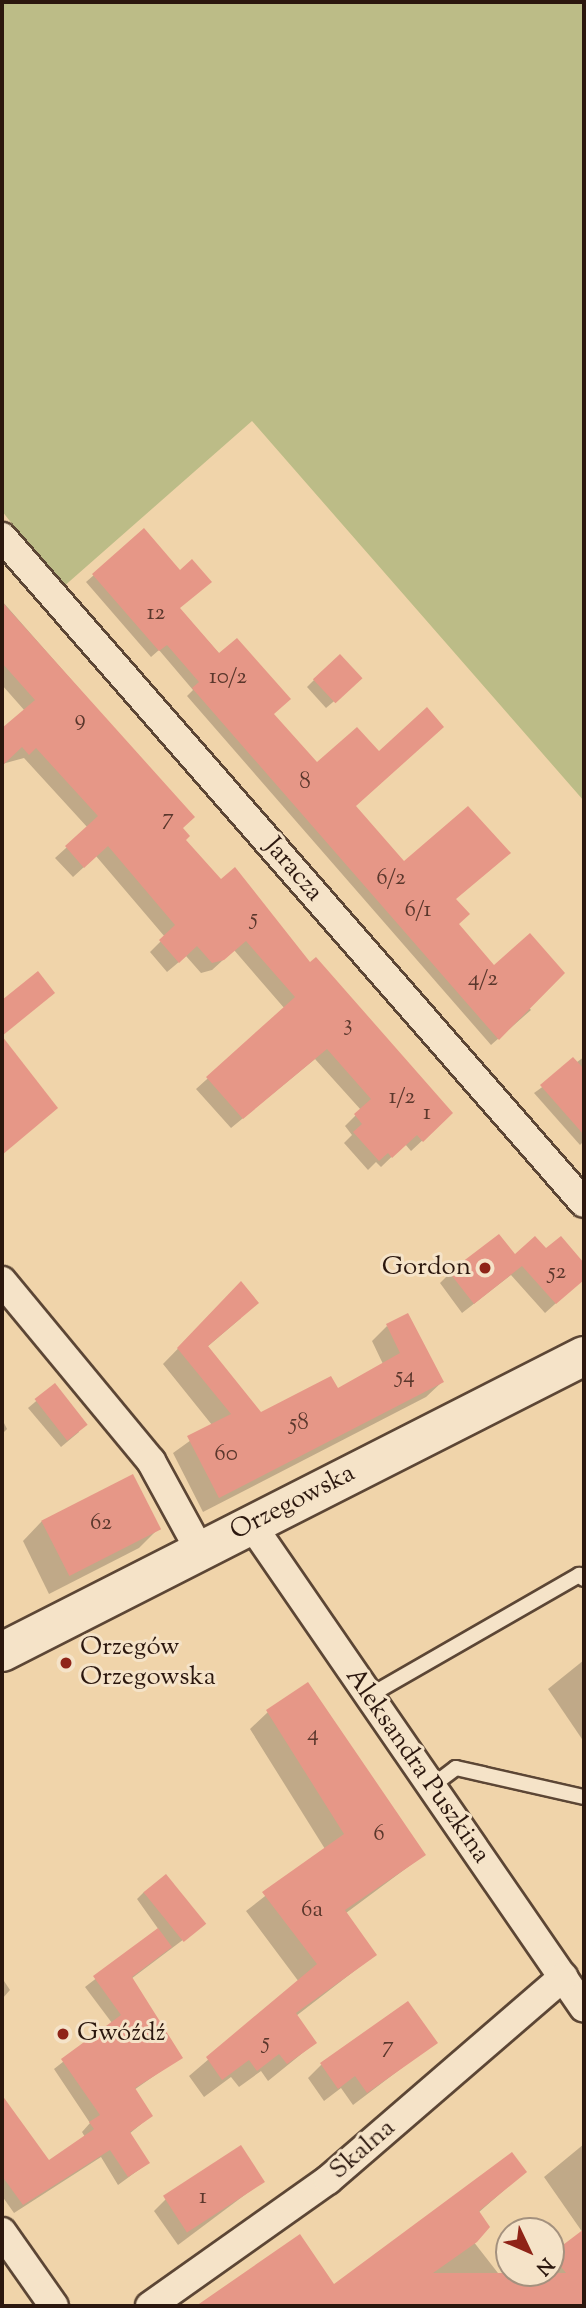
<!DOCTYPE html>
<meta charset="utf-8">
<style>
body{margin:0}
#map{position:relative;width:586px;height:2308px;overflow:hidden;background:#f0d4aa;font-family:"Sorts Mill Goudy",serif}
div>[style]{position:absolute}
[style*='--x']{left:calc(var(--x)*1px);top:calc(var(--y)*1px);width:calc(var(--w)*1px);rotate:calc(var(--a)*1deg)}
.green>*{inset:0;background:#bcbc87}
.shadow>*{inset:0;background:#0003}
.building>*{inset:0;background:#e69787;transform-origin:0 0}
.roads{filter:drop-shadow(2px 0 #5c4635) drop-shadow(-2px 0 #5c4635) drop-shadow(0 2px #5c4635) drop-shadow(0 -2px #5c4635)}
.lane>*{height:14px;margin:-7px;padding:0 7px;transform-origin:7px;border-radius:7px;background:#f5e3c8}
.street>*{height:28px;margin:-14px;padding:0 14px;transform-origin:14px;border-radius:14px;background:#f5e3c8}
.secondary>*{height:38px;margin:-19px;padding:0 19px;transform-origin:19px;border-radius:19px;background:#f5e3c8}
.dots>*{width:19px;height:19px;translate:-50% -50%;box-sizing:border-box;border:4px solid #f5e3c8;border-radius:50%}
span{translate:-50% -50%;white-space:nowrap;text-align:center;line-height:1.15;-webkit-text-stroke:6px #f5e3c8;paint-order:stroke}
.number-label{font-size:23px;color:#5a372c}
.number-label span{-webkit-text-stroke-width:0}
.street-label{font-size:26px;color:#2b170e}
.poi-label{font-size:26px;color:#2b170e}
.right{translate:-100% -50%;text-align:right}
.left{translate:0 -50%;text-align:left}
.frame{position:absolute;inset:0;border:4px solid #2b170e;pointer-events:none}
.north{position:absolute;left:495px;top:2217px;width:70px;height:70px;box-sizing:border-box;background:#f5e3c8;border:2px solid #a4917e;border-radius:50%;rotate:134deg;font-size:19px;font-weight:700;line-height:28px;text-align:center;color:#2b170e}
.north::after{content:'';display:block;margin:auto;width:24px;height:32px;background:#8f2418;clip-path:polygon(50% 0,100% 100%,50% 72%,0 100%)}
</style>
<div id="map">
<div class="green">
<i style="clip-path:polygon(2px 2px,584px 2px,584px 801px,252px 421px,62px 588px,2px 511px)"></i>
</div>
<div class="shadow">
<i style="clip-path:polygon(144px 531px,179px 608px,404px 863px,455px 900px,457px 925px,531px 1010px,491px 1045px,187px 696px,193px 690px,159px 650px,151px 657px,86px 582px)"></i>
<i style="clip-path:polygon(2px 601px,192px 817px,181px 828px,184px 841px,440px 1124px,411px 1151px,405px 1144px,381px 1167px,376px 1162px,368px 1170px,344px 1143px,352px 1135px,345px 1126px,361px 1110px,315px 1059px,231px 1128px,196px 1089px,285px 1009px,234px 950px,212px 970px,201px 973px,186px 956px,167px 972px,150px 952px,165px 937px,96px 856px,73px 877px,55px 858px,88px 828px,24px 758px,2px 764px,2px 733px,25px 711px,2px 685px)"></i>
<i style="clip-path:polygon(314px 680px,353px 685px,326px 708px,307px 687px)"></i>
<i style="clip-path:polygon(2px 1039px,56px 1108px,2px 1154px)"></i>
<i style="clip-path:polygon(584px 1057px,584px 1141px,580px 1145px,534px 1093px)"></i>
<i style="clip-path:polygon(560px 1238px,584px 1265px,584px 1278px,545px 1313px,511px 1275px,462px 1313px,440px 1283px,450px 1273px,546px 1251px)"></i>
<i style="clip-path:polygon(241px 1284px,241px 1318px,207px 1347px,261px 1414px,337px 1390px,383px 1364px,372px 1341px,387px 1326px,442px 1382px,426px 1397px,203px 1512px,173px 1453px,212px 1425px,163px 1364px)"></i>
<i style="clip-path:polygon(54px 1386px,79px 1432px,61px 1447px,28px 1408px)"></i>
<i style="clip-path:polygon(2px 1419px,7px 1429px,2px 1434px)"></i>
<i style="clip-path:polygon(42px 1521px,159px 1528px,139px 1548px,49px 1594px,23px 1541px)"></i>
<i style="clip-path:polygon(584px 1660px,584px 1742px,548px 1689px)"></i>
<i style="clip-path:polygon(268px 1712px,424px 1855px,346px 1913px,375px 1955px,296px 2016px,315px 2043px,268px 2081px,261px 2071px,239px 2087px,231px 2077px,204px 2097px,189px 2076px,299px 1982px,246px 1911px,325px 1849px,250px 1729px)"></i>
<i style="clip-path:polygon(144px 1892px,196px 1930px,131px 1979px,181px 2057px,134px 2090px,151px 2116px,129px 2134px,148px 2163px,118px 2185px,101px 2157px,14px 2213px,2px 2196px,2px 2111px,8px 2107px,49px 2163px,85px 2137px,82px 2132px,90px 2123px,54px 2069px,112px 2023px,85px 1987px,159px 1930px,137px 1899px)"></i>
<i style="clip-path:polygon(2px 1978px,10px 1990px,2px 1999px)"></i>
<i style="clip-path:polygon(436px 2042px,353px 2105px,341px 2088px,324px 2101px,308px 2078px,321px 2065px)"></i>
<i style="clip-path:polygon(584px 2144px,584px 2306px,198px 2306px,299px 2237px,334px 2286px,525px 2172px,478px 2213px,473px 2241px,505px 2282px,525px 2273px,551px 2273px,551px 2256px,583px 2233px,544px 2177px)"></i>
<i style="clip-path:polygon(262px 2182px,178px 2245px,154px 2211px,166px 2199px)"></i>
</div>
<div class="building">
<i style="clip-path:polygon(144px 528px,180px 570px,192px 559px,212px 582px,180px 608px,219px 653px,237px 638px,291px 699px,274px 714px,317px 762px,357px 727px,379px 751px,427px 707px,444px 727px,356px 806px,404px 861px,468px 806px,511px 853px,456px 899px,470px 914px,459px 924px,494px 965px,530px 933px,565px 973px,499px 1040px,192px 688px,199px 682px,167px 645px,159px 651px,92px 574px)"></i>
<i style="clip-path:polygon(2px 602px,195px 817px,183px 828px,190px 836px,186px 840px,221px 879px,235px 867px,310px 962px,316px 957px,453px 1113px,423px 1142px,417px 1135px,392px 1158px,388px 1153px,379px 1161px,353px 1132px,362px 1124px,354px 1114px,371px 1099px,327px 1049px,243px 1119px,206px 1077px,295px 997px,246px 941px,224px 960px,212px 963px,197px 946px,179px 963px,159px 940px,175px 925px,108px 846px,84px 868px,65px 846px,98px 816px,36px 748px,29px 755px,22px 747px,2px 766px,2px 728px,35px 700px,2px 663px)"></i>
<i style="left:340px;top:654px;width:33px;height:37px;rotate:47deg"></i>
<i style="clip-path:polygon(38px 971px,55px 993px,2px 1036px,2px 1000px)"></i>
<i style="clip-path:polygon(2px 1036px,58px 1108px,2px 1155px)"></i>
<i style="clip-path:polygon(573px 1057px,584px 1069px,584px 1135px,540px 1085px)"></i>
<i style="clip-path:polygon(499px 1234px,515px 1254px,535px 1236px,546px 1248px,561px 1236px,584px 1263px,584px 1280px,556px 1304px,522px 1266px,474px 1304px,449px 1272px)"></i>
<i style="clip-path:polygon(241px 1281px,259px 1303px,208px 1346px,261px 1412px,331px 1376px,338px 1388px,400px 1353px,386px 1324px,408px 1313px,444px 1382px,219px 1498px,187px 1436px,231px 1414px,177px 1348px)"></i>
<i style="left:55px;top:1383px;width:53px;height:26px;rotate:52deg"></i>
<i style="left:133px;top:1474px;width:62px;height:103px;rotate:63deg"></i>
<i style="clip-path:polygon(308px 1682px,426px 1855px,345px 1910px,377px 1955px,296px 2013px,317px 2043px,287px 2064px,279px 2054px,257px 2071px,249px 2060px,222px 2080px,206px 2057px,317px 1964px,262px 1892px,344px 1834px,266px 1710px)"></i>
<i style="left:166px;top:1874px;width:64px;height:29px;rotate:51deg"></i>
<i style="clip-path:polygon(158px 1928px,172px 1947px,132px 1977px,183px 2058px,135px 2088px,153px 2116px,130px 2132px,150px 2163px,128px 2177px,110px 2150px,23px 2205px,2px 2176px,2px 2095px,49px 2160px,94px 2129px,89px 2122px,100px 2115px,61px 2059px,121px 2015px,93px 1976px)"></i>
<i style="clip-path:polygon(408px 2001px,438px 2043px,367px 2093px,355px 2076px,338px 2089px,320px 2063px)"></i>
<i style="left:241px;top:2145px;width:44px;height:93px;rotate:57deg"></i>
<i style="clip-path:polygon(512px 2152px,527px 2172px,479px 2211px,490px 2227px,477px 2242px,433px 2273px,566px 2273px,551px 2254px,584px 2229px,584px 2306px,196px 2306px,300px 2234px,334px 2284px)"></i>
</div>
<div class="roads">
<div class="lane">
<i style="--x:367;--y:1697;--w:245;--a:-29.9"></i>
<i style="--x:579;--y:1575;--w:6;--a:39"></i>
<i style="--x:432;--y:1786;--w:30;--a:-37"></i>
<i style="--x:456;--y:1768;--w:131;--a:12.8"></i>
</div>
<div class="street">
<i style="--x:2;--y:537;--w:884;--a:48.85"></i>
<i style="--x:2;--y:1281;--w:234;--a:50.4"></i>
<i style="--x:151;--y:1461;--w:102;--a:61.4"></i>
<i style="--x:251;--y:1524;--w:587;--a:55.47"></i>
<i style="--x:2;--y:2232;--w:90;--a:54.9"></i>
<i style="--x:150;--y:2306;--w:218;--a:-35.3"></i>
<i style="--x:328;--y:2180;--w:311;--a:-40.8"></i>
</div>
<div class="secondary">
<i style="--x:2;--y:1652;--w:653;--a:-26.96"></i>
</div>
</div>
<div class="dots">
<i style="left:485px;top:1268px;background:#8f2418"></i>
<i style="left:66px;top:1663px;background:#8f2418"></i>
<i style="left:63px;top:2034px;background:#8f2418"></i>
</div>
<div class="number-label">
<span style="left:156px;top:614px">12</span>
<span style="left:228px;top:678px">10/2</span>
<span style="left:80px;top:720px">9</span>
<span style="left:305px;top:783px">8</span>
<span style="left:168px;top:819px">7</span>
<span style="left:391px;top:879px">6/2</span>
<span style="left:418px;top:911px">6/1</span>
<span style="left:254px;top:919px">5</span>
<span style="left:483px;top:980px">4/2</span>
<span style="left:348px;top:1025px">3</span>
<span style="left:402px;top:1098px">1/2</span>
<span style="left:427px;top:1114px">1</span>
<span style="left:557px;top:1273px">52</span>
<span style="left:405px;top:1377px">54</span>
<span style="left:299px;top:1424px">58</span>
<span style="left:226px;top:1455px">60</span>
<span style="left:101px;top:1524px">62</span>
<span style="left:313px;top:1735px">4</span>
<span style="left:379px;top:1835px">6</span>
<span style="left:312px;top:1911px">6a</span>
<span style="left:266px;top:2043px">5</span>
<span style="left:388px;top:2047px">7</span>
<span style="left:203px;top:2198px">1</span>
</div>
<div class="street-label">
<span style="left:293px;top:870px;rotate:49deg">Jaracza</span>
<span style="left:293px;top:1503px;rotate:-27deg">Orzegowska</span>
<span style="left:417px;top:1766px;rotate:55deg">Aleksandra Puszkina</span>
<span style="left:363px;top:2150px;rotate:-41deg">Skalna</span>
</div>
<div class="poi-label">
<span class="right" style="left:471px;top:1268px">Gordon</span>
<span class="left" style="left:80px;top:1663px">Orzegów<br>Orzegowska</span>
<span class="left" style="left:77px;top:2034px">Gwóźdź</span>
</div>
<div class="frame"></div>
<div class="north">N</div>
</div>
